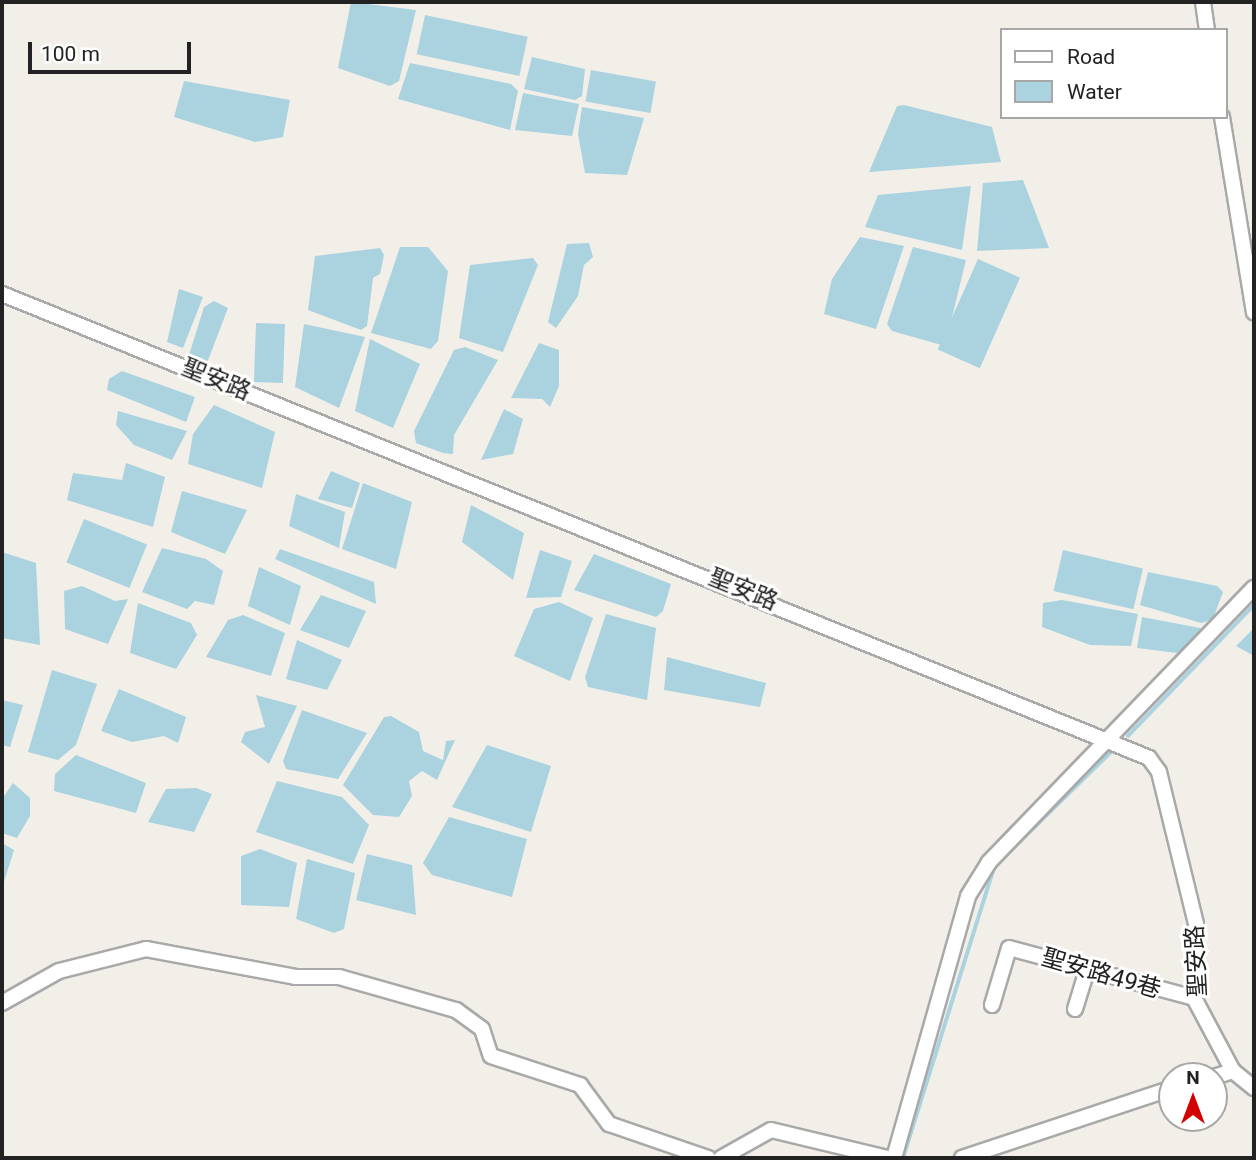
<!DOCTYPE html>
<meta charset="utf-8">
<style>
body{margin:0}
#map{position:relative;width:1256px;height:1160px;overflow:hidden;background:#f2efe9;font-family:Roboto,"Noto Sans TC",sans-serif}
div>[style]{position:absolute}
[style*='--x']{left:calc(var(--x)*1px);top:calc(var(--y)*1px);width:calc(var(--w)*1px);rotate:calc(var(--a)*1deg)}
.water>*{inset:0;background:#aad3df;transform-origin:0 0}
.stream>*{height:3.5px;margin:-1.75px;padding:0 1.75px;transform-origin:1.75px;border-radius:1.75px;background:#aad3df}
.roads{filter:drop-shadow(2px 0 #a9a9a9) drop-shadow(-2px 0 #a9a9a9) drop-shadow(0 2px #a9a9a9) drop-shadow(0 -2px #a9a9a9)}
.minor>*{height:14px;margin:-7px;padding:0 7px;transform-origin:7px;border-radius:7px;background:#fff}
span{translate:-50% -50%;white-space:nowrap;text-align:center;line-height:1.15;-webkit-text-stroke:6px #fff;paint-order:stroke}
.street-label{font-size:24px;color:#222}
.frame{position:absolute;inset:0;border:4px solid #222;pointer-events:none}
.legend{position:absolute;left:1000px;top:28px;width:228px;height:91px;box-sizing:border-box;background:#fff;border:2px solid #a7a7a7;margin:0;padding:9px 12px;list-style:none;font-size:21px;color:#222}
.legend li{display:flex;align-items:center;gap:14px;height:35px}
.legend b{width:35px;border:2px solid #a7a7a7}
.north{position:absolute;left:1158px;top:1062px;width:70px;height:70px;box-sizing:border-box;background:#fff;border:2px solid #a7a7a7;border-radius:50%;rotate:0deg;font-size:19px;font-weight:700;line-height:28px;text-align:center;color:#222}
.north::after{content:'';display:block;margin:auto;width:24px;height:32px;background:#d40000;clip-path:polygon(50% 0,100% 100%,50% 72%,0 100%)}
.scale{position:absolute;left:28px;top:42px;width:163px;height:32px;box-sizing:border-box;border:4px solid #222;border-top:0;padding-left:9px;font-size:21px;line-height:24px;white-space:nowrap;color:#222;-webkit-text-stroke:5px #fff;paint-order:stroke}
</style>
<div id="map">
<div class="water">
<i style="clip-path:polygon(351px 2px,416px 10px,399px 81px,390px 86px,338px 68px)"></i>
<i style="left:425px;top:15px;width:105px;height:40px;rotate:12deg"></i>
<i style="clip-path:polygon(532px 57px,585px 69px,582px 96px,575px 100px,524px 89px)"></i>
<i style="clip-path:polygon(410px 63px,511px 84px,518px 91px,510px 130px,398px 99px)"></i>
<i style="left:591px;top:70px;width:66px;height:32px;rotate:10deg"></i>
<i style="clip-path:polygon(184px 81px,290px 100px,283px 137px,255px 142px,174px 117px)"></i>
<i style="clip-path:polygon(523px 93px,579px 104px,572px 136px,515px 130px)"></i>
<i style="clip-path:polygon(904px 105px,992px 127px,1001px 162px,869px 172px,897px 106px)"></i>
<i style="clip-path:polygon(582px 107px,644px 118px,627px 175px,585px 173px,578px 134px)"></i>
<i style="clip-path:polygon(1023px 180px,1049px 248px,977px 251px,983px 183px)"></i>
<i style="clip-path:polygon(971px 186px,962px 250px,865px 227px,878px 195px)"></i>
<i style="clip-path:polygon(860px 237px,904px 246px,876px 329px,824px 314px,832px 279px)"></i>
<i style="clip-path:polygon(589px 243px,593px 257px,584px 265px,578px 296px,556px 328px,548px 322px,567px 244px)"></i>
<i style="clip-path:polygon(400px 247px,428px 247px,448px 271px,438px 341px,431px 349px,371px 333px)"></i>
<i style="clip-path:polygon(913px 247px,966px 260px,945px 346px,892px 331px,887px 324px)"></i>
<i style="clip-path:polygon(380px 248px,384px 255px,380px 274px,373px 278px,367px 326px,361px 330px,308px 310px,315px 256px)"></i>
<i style="clip-path:polygon(533px 258px,538px 265px,503px 352px,459px 338px,470px 265px)"></i>
<i style="left:978px;top:259px;width:46px;height:99px;rotate:24deg"></i>
<i style="clip-path:polygon(179px 289px,203px 297px,183px 348px,167px 342px)"></i>
<i style="clip-path:polygon(214px 301px,228px 308px,207px 363px,189px 355px,204px 307px)"></i>
<i style="left:256px;top:323px;width:29px;height:59px;rotate:2deg"></i>
<i style="clip-path:polygon(304px 324px,365px 337px,339px 408px,295px 387px)"></i>
<i style="clip-path:polygon(370px 339px,420px 364px,393px 428px,355px 411px)"></i>
<i style="clip-path:polygon(539px 343px,559px 350px,559px 386px,550px 407px,542px 399px,511px 398px)"></i>
<i style="clip-path:polygon(465px 347px,498px 360px,454px 435px,453px 454px,443px 453px,416px 443px,414px 431px,454px 350px)"></i>
<i style="clip-path:polygon(122px 371px,195px 397px,186px 422px,107px 390px,109px 379px)"></i>
<i style="clip-path:polygon(214px 405px,275px 432px,262px 488px,188px 464px,193px 434px)"></i>
<i style="clip-path:polygon(504px 409px,523px 419px,513px 454px,481px 460px)"></i>
<i style="clip-path:polygon(118px 411px,187px 431px,172px 460px,134px 445px,116px 425px)"></i>
<i style="clip-path:polygon(126px 463px,165px 477px,153px 527px,67px 500px,73px 473px,122px 480px)"></i>
<i style="clip-path:polygon(331px 471px,360px 483px,352px 508px,318px 499px)"></i>
<i style="clip-path:polygon(363px 483px,412px 502px,396px 569px,342px 549px)"></i>
<i style="clip-path:polygon(182px 491px,247px 510px,225px 554px,171px 532px)"></i>
<i style="clip-path:polygon(296px 494px,345px 512px,339px 548px,289px 526px)"></i>
<i style="clip-path:polygon(471px 505px,524px 533px,513px 580px,462px 542px)"></i>
<i style="left:84px;top:519px;width:68px;height:47px;rotate:22deg"></i>
<i style="clip-path:polygon(162px 548px,206px 559px,223px 571px,214px 605px,195px 601px,187px 609px,142px 592px)"></i>
<i style="clip-path:polygon(280px 549px,374px 582px,376px 604px,275px 559px)"></i>
<i style="clip-path:polygon(540px 550px,572px 561px,561px 597px,526px 598px)"></i>
<i style="left:1063px;top:550px;width:82px;height:42px;rotate:13deg"></i>
<i style="clip-path:polygon(2px 552px,36px 563px,40px 645px,2px 638px)"></i>
<i style="clip-path:polygon(594px 554px,671px 584px,663px 611px,656px 617px,574px 590px)"></i>
<i style="clip-path:polygon(259px 567px,301px 586px,290px 625px,248px 606px)"></i>
<i style="clip-path:polygon(1148px 572px,1217px 586px,1223px 592px,1213px 619px,1201px 623px,1140px 605px)"></i>
<i style="clip-path:polygon(82px 586px,115px 601px,128px 599px,108px 644px,65px 629px,64px 591px)"></i>
<i style="clip-path:polygon(321px 595px,366px 611px,349px 648px,300px 630px)"></i>
<i style="clip-path:polygon(1062px 600px,1138px 614px,1131px 646px,1090px 645px,1042px 627px,1043px 603px)"></i>
<i style="clip-path:polygon(559px 602px,593px 618px,570px 681px,514px 656px,534px 609px)"></i>
<i style="clip-path:polygon(138px 603px,191px 623px,197px 635px,176px 669px,130px 653px)"></i>
<i style="clip-path:polygon(606px 614px,656px 628px,647px 700px,588px 687px,585px 677px)"></i>
<i style="clip-path:polygon(243px 615px,285px 633px,271px 676px,206px 657px,228px 620px)"></i>
<i style="clip-path:polygon(1142px 617px,1200px 628px,1204px 634px,1185px 654px,1137px 648px)"></i>
<i style="clip-path:polygon(1254px 628px,1254px 656px,1236px 646px)"></i>
<i style="clip-path:polygon(297px 640px,342px 660px,327px 690px,286px 679px)"></i>
<i style="clip-path:polygon(667px 657px,766px 683px,760px 707px,664px 690px)"></i>
<i style="clip-path:polygon(52px 670px,97px 684px,76px 745px,58px 760px,28px 752px)"></i>
<i style="clip-path:polygon(119px 689px,186px 717px,178px 743px,164px 736px,132px 742px,101px 731px)"></i>
<i style="clip-path:polygon(256px 695px,297px 706px,269px 764px,241px 742px,245px 732px,265px 727px)"></i>
<i style="clip-path:polygon(2px 700px,23px 705px,10px 747px,2px 745px)"></i>
<i style="clip-path:polygon(302px 710px,367px 733px,338px 779px,286px 769px,283px 761px)"></i>
<i style="clip-path:polygon(391px 716px,419px 732px,423px 751px,443px 760px,446px 741px,455px 740px,437px 780px,422px 771px,409px 781px,412px 796px,399px 817px,373px 815px,343px 785px,384px 717px)"></i>
<i style="clip-path:polygon(487px 745px,551px 766px,531px 832px,452px 807px)"></i>
<i style="clip-path:polygon(76px 755px,146px 783px,136px 813px,54px 791px,55px 774px)"></i>
<i style="clip-path:polygon(277px 781px,342px 797px,369px 825px,353px 864px,256px 832px)"></i>
<i style="clip-path:polygon(13px 783px,30px 798px,30px 816px,17px 838px,2px 833px,2px 799px)"></i>
<i style="clip-path:polygon(196px 788px,212px 794px,194px 832px,148px 822px,166px 789px)"></i>
<i style="clip-path:polygon(449px 817px,527px 839px,512px 897px,432px 875px,423px 863px)"></i>
<i style="clip-path:polygon(2px 843px,14px 850px,3px 885px,2px 885px)"></i>
<i style="clip-path:polygon(260px 849px,297px 863px,289px 907px,241px 905px,241px 856px)"></i>
<i style="clip-path:polygon(367px 854px,412px 865px,416px 915px,356px 900px)"></i>
<i style="clip-path:polygon(307px 859px,355px 873px,344px 929px,334px 933px,296px 919px)"></i>
</div>
<div class="stream">
<i style="--x:1128;--y:736;--w:182;--a:-46.1"></i>
<i style="--x:903;--y:1158;--w:305;--a:-72.6"></i>
<i style="--x:994;--y:867;--w:167;--a:-44.5"></i>
</div>
<div class="roads">
<div class="minor">
<i style="--x:1203;--y:2;--w:28;--a:82"></i>
<i style="--x:1222;--y:117;--w:198;--a:80.7"></i>
<i style="--x:2;--y:294;--w:1237;--a:22.02"></i>
<i style="--x:1149;--y:758;--w:17;--a:54"></i>
<i style="--x:1159;--y:772;--w:156;--a:76.3"></i>
<i style="--x:1196;--y:924;--w:74;--a:91.5"></i>
<i style="--x:1194;--y:998;--w:83;--a:61.9"></i>
<i style="--x:1233;--y:1071;--w:27;--a:39"></i>
<i style="--x:2;--y:1003;--w:65;--a:-29.3"></i>
<i style="--x:59;--y:971;--w:90;--a:-14.2"></i>
<i style="--x:146;--y:949;--w:152;--a:10.6"></i>
<i style="--x:295;--y:977;--w:44;--a:0"></i>
<i style="--x:339;--y:977;--w:122;--a:15.8"></i>
<i style="--x:456;--y:1010;--w:32;--a:36"></i>
<i style="--x:482;--y:1029;--w:28;--a:72"></i>
<i style="--x:491;--y:1056;--w:94;--a:18"></i>
<i style="--x:580;--y:1085;--w:49;--a:53.4"></i>
<i style="--x:609;--y:1124;--w:105;--a:19"></i>
<i style="--x:992;--y:1005;--w:59;--a:-73.4"></i>
<i style="--x:1009;--y:948;--w:192;--a:15.1"></i>
<i style="--x:1075;--y:1009;--w:41;--a:-72.9"></i>
<i style="--x:1214;--y:1077;--w:20;--a:-18"></i>
<i style="--x:721;--y:1158;--w:57;--a:-29.2"></i>
<i style="--x:771;--y:1130;--w:120;--a:13.5"></i>
<i style="--x:894;--y:1158;--w:272;--a:-74.2"></i>
<i style="--x:968;--y:896;--w:40;--a:-58"></i>
<i style="--x:989;--y:862;--w:381;--a:-46"></i>
<i style="--x:962;--y:1158;--w:221;--a:-18.4"></i>
</div>
</div>
<div class="street-label">
<span style="left:216px;top:380px;rotate:22deg">聖安路</span>
<span style="left:743px;top:590px;rotate:22deg">聖安路</span>
<span style="left:1197px;top:961px;rotate:-93deg">聖安路</span>
<span style="left:1101px;top:974px;rotate:16deg">聖安路49巷</span>
</div>
<div class="frame"></div>
<ul class="legend">
<li><b style="height:9px;background:#fff"></b>Road</li>
<li><b style="height:19px;background:#aad3df"></b>Water</li>
</ul>
<div class="north">N</div>
<div class="scale">100 m</div>
</div>
